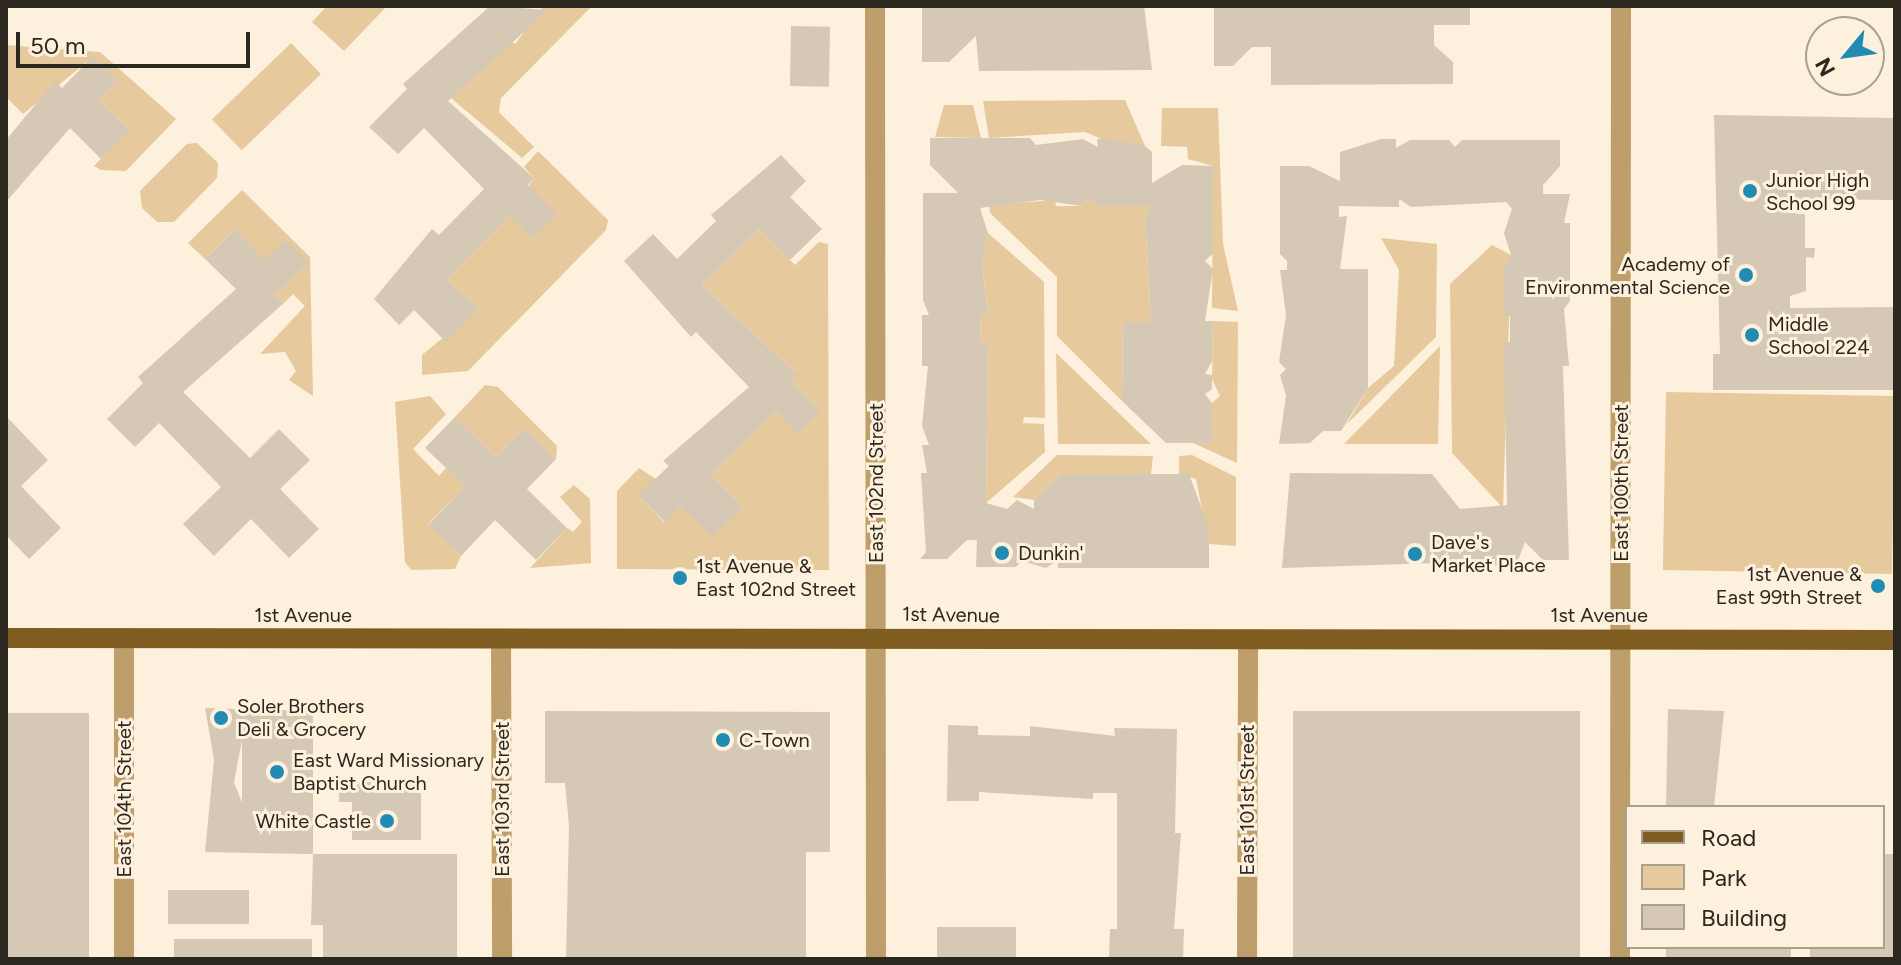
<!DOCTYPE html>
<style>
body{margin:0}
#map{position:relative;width:1901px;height:965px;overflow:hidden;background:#fdf0dc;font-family:Figtree,sans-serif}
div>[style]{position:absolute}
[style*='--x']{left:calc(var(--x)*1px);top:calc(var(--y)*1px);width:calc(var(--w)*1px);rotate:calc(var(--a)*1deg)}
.green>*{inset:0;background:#e6c99c;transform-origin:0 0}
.building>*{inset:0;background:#d5c8b5;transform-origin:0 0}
.minor>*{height:20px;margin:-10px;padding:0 10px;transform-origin:10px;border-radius:10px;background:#be9e6b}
.primary>*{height:20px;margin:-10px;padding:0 10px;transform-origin:10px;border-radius:10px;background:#7f5c20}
.dots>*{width:22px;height:22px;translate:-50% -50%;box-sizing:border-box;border:4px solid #fdf0dc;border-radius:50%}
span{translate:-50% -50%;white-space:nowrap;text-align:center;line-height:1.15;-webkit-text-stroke:6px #fdf0dc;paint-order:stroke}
.poi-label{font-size:20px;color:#2c2820}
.left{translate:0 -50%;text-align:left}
.right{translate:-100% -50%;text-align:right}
.street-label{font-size:20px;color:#2c2820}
.frame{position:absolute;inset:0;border:8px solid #2c2820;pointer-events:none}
.legend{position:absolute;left:1625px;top:805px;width:260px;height:144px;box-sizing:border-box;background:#fdf0dc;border:2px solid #a9a091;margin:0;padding:10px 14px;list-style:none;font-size:24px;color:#2c2820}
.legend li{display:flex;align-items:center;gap:16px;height:40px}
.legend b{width:40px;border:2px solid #a9a091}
.north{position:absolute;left:1805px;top:16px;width:80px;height:80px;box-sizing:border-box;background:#fdf0dc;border:2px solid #a9a091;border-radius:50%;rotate:241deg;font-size:22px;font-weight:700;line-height:32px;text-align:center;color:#2c2820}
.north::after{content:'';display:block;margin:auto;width:28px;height:36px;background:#218cb3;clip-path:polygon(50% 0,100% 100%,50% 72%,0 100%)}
.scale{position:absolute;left:16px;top:32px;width:234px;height:36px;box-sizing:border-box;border:4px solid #2c2820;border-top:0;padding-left:10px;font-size:24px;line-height:28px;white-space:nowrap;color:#2c2820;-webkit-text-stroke:6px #fdf0dc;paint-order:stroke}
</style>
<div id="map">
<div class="green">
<i style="clip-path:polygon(327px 6px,387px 6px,344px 51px,312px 22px)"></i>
<i style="clip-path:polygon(544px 6px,592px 6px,501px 98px,499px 112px,534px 147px,522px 158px,451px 98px,509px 39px,515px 44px)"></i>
<i style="left:291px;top:43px;width:43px;height:110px;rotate:46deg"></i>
<i style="clip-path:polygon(6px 45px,100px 52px,176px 119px,126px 171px,101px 170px,94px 166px,129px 129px,99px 100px,118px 80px,93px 57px,23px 114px,6px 97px)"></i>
<i style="clip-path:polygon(1125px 100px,1145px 146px,1116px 145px,1085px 132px,989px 138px,983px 101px)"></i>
<i style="clip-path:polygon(944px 105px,973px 105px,981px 138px,935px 137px)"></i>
<i style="clip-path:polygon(1162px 108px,1218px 108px,1223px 244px,1238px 311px,1212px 308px,1213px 166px,1188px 159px,1187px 147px,1161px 146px)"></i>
<i style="clip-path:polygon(197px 143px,218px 163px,217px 178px,174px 222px,157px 222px,142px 208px,140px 191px,187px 144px)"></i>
<i style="clip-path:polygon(538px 151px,608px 220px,606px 230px,468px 371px,422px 375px,422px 355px,478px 309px,447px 279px,510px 216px,534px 178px,524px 167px)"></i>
<i style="clip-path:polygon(242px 190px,310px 257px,313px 396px,289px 380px,296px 371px,285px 352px,260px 354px,305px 306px,293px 294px,284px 303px,275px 295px,308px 263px,265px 260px,235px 229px,205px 259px,188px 243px)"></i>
<i style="clip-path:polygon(1089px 198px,1096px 206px,1153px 206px,1145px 215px,1151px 322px,1123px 322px,1122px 401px,1057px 336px,1057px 277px,990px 213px,989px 205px,1055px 200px,1056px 206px,1081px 206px)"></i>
<i style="clip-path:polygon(759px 229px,795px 265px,819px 242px,828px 244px,829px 570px,617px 569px,617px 491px,639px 468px,656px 479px,639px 496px,664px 522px,681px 506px,743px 507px,711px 475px,776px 411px,798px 433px,820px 410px,791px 381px,797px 374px,702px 285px)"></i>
<i style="clip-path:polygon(988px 233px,1044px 282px,1045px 418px,1024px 417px,1023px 423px,1044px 424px,1045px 452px,986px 503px,988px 343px,980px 343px,981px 315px,988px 315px,982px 264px)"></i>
<i style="clip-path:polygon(1381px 238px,1437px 244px,1436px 337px,1347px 424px,1368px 388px,1394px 366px,1399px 270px)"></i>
<i style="clip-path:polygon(1492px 245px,1511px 255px,1503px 508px,1452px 453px,1450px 284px)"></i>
<i style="clip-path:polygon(1213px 321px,1238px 322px,1237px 463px,1193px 443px,1212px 443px,1212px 403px,1220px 396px,1212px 379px)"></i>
<i style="clip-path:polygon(1440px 346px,1438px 444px,1344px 444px)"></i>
<i style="clip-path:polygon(1056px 353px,1151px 444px,1058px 444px)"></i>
<i style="clip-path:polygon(485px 385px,498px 387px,557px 446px,556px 459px,524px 428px,496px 457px,455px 417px)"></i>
<i style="left:1666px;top:392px;width:229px;height:178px;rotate:1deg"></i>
<i style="clip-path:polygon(430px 396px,446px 414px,413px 449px,439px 476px,446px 468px,465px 486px,428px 524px,461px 556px,455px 569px,411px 570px,405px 562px,395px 402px)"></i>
<i style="clip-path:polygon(1057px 455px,1153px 456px,1151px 474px,1061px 474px,1034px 500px,1013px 497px)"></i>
<i style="clip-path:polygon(1192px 455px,1236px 477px,1236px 546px,1209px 544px,1196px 479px,1179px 474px,1179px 456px)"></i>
<i style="clip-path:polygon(574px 485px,590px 499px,591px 563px,530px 568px,567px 528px,573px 532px,582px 522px,560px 497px)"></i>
</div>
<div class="building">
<i style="clip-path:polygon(490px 6px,548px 10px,448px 101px,534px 178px,528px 185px,557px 214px,533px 238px,510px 216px,447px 279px,478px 309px,446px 342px,414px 310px,399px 325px,374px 299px,432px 229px,439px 235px,484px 189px,424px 128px,398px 154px,369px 127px,407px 89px,403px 84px)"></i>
<i style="clip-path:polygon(922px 6px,1144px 6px,1152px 70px,979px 71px,976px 36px,949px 62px,922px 62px)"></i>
<i style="clip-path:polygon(1214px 6px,1470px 6px,1470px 25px,1434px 25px,1434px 45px,1453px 62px,1453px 84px,1271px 85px,1271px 47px,1252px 47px,1233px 66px,1214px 66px)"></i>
<i style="left:791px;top:26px;width:39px;height:60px;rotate:1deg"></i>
<i style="clip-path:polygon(93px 56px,118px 80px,99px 100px,130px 130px,101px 159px,70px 128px,6px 202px,6px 140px,55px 81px,62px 88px)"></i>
<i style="clip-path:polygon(1714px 115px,1895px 118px,1895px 200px,1790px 199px,1796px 214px,1805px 214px,1805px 248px,1815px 248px,1814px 258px,1806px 257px,1806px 291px,1790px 296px,1790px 308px,1895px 307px,1895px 390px,1713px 390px,1713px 354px,1720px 354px)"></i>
<i style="clip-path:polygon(930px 138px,1030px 138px,1036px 145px,1083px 139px,1098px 147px,1097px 139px,1110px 139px,1145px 146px,1152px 152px,1152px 183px,1182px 165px,1213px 166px,1213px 253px,1205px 261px,1213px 269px,1205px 321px,1213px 321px,1212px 361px,1205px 374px,1212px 375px,1212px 389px,1205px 394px,1212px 403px,1212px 443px,1166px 443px,1122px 401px,1123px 322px,1151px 322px,1145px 215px,1153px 206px,1096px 206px,1089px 198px,1081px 206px,1041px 200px,980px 208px,988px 233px,982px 264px,988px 316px,981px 315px,980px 343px,988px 342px,986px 503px,1007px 509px,1017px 500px,1034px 509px,1034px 500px,1061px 474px,1189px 474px,1209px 528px,1209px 568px,1058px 568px,1058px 560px,1046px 568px,1022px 561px,1016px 567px,976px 567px,977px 540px,967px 540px,947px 559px,920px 559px,926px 552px,921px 473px,927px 473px,922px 445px,929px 445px,922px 426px,928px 366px,922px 366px,922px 315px,929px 315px,923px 300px,923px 193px,958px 193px,930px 165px)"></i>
<i style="clip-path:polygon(1381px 139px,1396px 139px,1396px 148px,1410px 140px,1449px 140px,1455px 147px,1462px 140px,1560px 140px,1560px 166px,1543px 185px,1543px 194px,1570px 194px,1564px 223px,1570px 223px,1570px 301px,1564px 309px,1569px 366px,1563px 366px,1569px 560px,1543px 560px,1525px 542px,1515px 568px,1470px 562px,1282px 568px,1290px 473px,1432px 474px,1460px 509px,1507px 505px,1504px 342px,1510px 342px,1510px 316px,1504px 316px,1504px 269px,1511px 255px,1504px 233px,1512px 209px,1506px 202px,1411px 207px,1399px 199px,1399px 207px,1339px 206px,1339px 217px,1347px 216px,1340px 269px,1368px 269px,1368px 388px,1341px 431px,1323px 431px,1310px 443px,1279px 444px,1286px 396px,1280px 375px,1286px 369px,1279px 362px,1286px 315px,1280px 270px,1287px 270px,1287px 261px,1280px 254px,1280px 166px,1309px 166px,1340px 181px,1340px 152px)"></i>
<i style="clip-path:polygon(781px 155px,806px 181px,790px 197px,822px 229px,790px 260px,759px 229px,702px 285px,798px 375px,791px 381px,821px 411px,798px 434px,776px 411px,711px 475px,743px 507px,712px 537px,681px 506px,665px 522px,638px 495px,669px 466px,663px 461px,749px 387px,696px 332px,691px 337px,624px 261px,653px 234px,677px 259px,716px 221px,711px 215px)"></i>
<i style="clip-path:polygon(235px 229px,265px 260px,286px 240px,308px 263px,275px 295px,284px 303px,183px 392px,250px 458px,279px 429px,310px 460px,280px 489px,319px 529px,289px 558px,251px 519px,214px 556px,183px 524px,221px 487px,159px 423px,135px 447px,107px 419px,143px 383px,138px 377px,236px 289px,205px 259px)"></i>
<i style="clip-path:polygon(6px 416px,48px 460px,21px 486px,61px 528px,29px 559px,6px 535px)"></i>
<i style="clip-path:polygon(455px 417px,496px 457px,524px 428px,556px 459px,527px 489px,567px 528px,536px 560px,495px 520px,461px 556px,428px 525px,465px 486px,425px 448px)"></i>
<i style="clip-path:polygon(evenodd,205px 708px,313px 711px,313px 854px,205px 852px,214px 760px,205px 708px,242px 740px,242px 803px,234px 782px,242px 740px)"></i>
<i style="clip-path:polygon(1668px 709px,1724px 711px,1714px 807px,1666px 807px)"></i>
<i style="clip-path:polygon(545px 711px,830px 712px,830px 852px,806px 852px,806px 959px,566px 959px,569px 825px,565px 783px,545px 783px)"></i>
<i style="left:1293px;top:711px;width:287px;height:248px"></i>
<i style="left:6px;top:713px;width:83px;height:246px"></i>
<i style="clip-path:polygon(948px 725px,978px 726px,978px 735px,1030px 736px,1030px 726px,1115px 736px,1114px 728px,1177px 729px,1175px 833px,1181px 833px,1174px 929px,1184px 929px,1183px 959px,1109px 958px,1110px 929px,1117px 929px,1117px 793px,1093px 793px,1093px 799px,979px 792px,979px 801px,947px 801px)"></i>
<i style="clip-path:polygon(352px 782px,421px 782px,421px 840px,352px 840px,352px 802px,339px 802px,339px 786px)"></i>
<i style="clip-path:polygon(313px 854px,457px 854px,457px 959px,323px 959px,323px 925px,311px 925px)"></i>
<i style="clip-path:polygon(1883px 854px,1895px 854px,1895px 959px,1810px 959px,1810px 947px,1883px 947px)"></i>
<i style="left:168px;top:890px;width:81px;height:34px"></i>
<i style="left:937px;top:927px;width:79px;height:32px"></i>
<i style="left:312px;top:939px;width:20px;height:138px;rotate:90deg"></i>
<i style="left:1666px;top:947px;width:125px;height:12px"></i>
</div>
<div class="minor">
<i style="--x:875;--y:6;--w:953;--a:89.94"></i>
<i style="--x:124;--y:639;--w:320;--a:90"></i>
<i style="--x:501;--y:639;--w:320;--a:89.8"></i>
<i style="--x:1247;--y:959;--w:319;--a:-89.8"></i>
<i style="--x:1620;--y:959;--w:953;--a:-89.94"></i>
</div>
<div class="primary">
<i style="--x:6;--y:638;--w:1889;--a:0.06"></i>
</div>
<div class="dots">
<i style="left:1750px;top:191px;background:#218cb3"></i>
<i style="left:1746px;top:275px;background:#218cb3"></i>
<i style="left:1752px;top:335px;background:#218cb3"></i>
<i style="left:1002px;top:553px;background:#218cb3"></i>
<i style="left:1415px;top:554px;background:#218cb3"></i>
<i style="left:680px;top:578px;background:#218cb3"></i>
<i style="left:1878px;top:586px;background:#218cb3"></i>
<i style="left:221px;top:718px;background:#218cb3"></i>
<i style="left:723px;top:740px;background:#218cb3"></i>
<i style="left:277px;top:772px;background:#218cb3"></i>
<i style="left:387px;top:821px;background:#218cb3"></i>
</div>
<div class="poi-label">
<span class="left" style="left:1766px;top:192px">Junior High<br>School 99</span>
<span class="right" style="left:1730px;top:276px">Academy of<br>Environmental Science</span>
<span class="left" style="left:1768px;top:336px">Middle<br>School 224</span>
<span class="left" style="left:1431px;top:554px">Dave's<br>Market Place</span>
<span class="left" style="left:1018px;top:553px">Dunkin'</span>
<span class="left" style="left:696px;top:578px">1st Avenue &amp;<br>East 102nd Street</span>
<span class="right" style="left:1862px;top:586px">1st Avenue &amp;<br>East 99th Street</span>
<span class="left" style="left:237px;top:718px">Soler Brothers<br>Deli &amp; Grocery</span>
<span class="left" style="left:739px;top:740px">C-Town</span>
<span class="left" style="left:293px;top:772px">East Ward Missionary<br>Baptist Church</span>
<span class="right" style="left:371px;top:821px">White Castle</span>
</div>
<div class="street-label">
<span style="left:876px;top:483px;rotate:-90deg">East 102nd Street</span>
<span style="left:1621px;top:483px;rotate:-90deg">East 100th Street</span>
<span style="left:303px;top:615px">1st Avenue</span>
<span style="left:951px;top:615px;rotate:1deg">1st Avenue</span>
<span style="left:1599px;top:615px">1st Avenue</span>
<span style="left:124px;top:799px;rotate:-90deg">East 104th Street</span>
<span style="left:502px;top:799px;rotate:-90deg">East 103rd Street</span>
<span style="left:1247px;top:800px;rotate:-90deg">East 101st Street</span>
</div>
<div class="frame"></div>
<ul class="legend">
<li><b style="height:10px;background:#7f5c20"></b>Road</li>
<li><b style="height:22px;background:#e6c99c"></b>Park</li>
<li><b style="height:22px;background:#d5c8b5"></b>Building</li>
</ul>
<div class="north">N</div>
<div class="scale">50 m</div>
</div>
